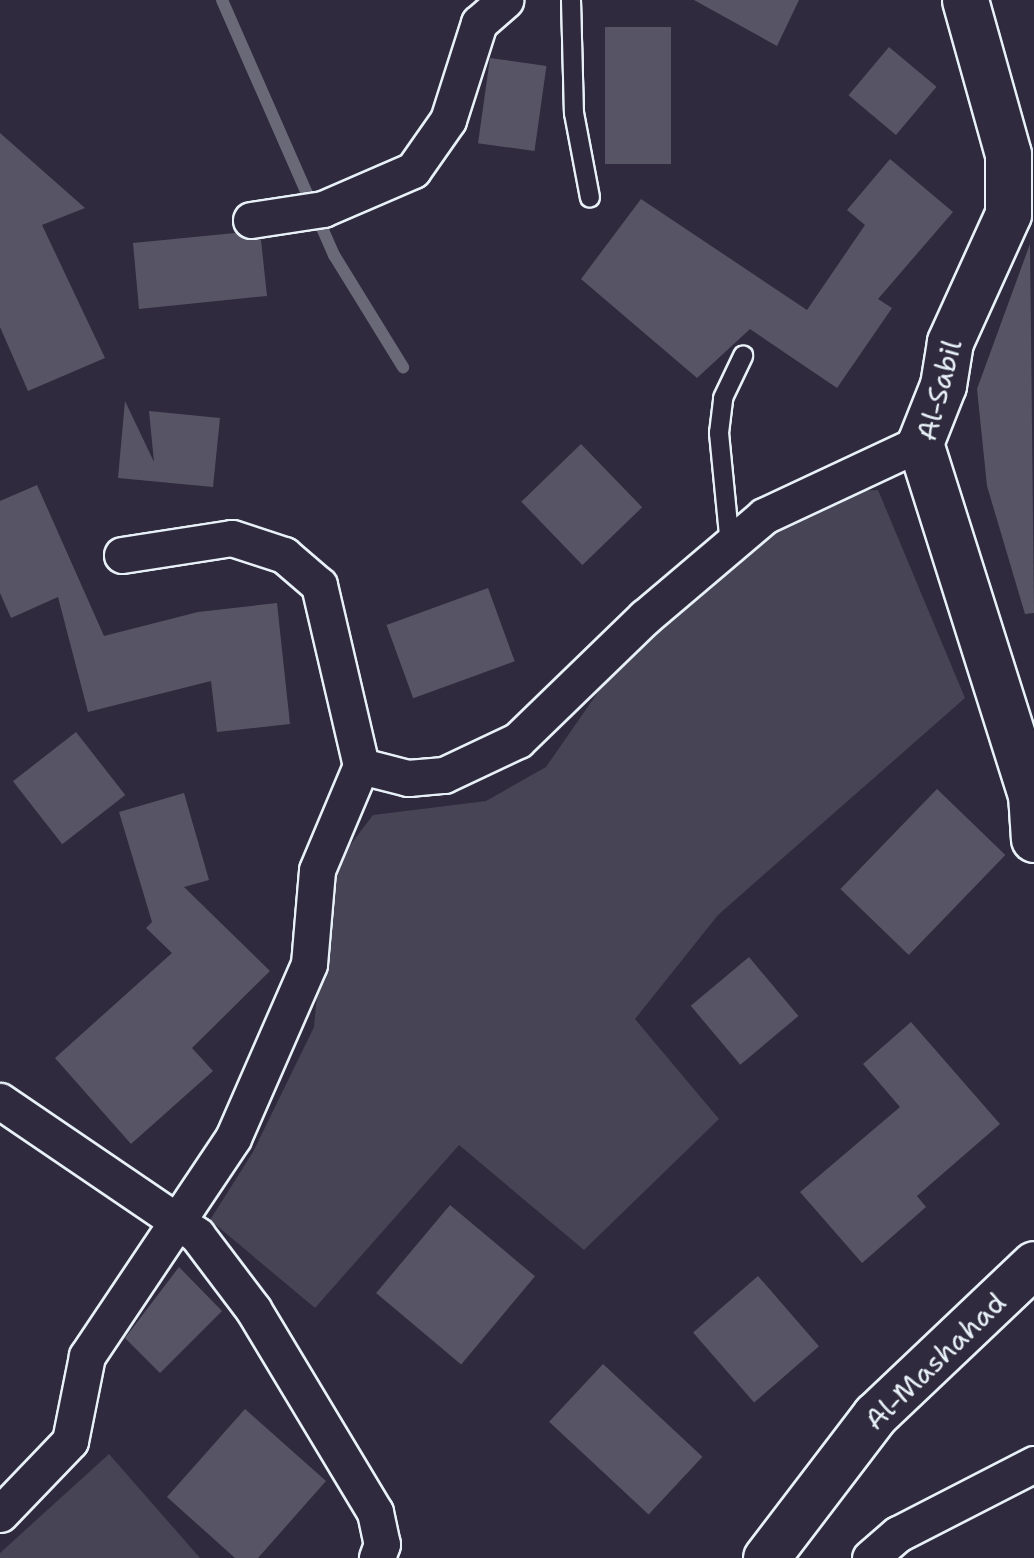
<!DOCTYPE html>
<style>
body{margin:0}
#map{position:relative;width:1034px;height:1558px;overflow:hidden;background:#2f2a3d;font-family:"Shantell Sans",sans-serif}
div>[style]{position:absolute}
[style*='--x']{left:calc(var(--x)*1px);top:calc(var(--y)*1px);width:calc(var(--w)*1px);rotate:calc(var(--a)*1deg)}
.green>*{inset:0;background:#464455}
.stream>*{height:12px;margin:-6px;padding:0 6px;transform-origin:6px;border-radius:6px;background:#696978}
.building>*{inset:0;background:#575565;transform-origin:0 0}
.roads{filter:drop-shadow(2px 0 #e8f1f8) drop-shadow(-2px 0 #e8f1f8) drop-shadow(0 2px #e8f1f8) drop-shadow(0 -2px #e8f1f8)}
.service>*{height:18px;margin:-9px;padding:0 9px;transform-origin:9px;border-radius:9px;background:#2f2a3d}
.minor>*{height:35px;margin:-17.5px;padding:0 17.5px;transform-origin:17.5px;border-radius:17.5px;background:#2f2a3d}
.tertiary>*{height:45px;margin:-22.5px;padding:0 22.5px;transform-origin:22.5px;border-radius:22.5px;background:#2f2a3d}
span{translate:-50% -50%;white-space:nowrap;text-align:center;line-height:1.15;-webkit-text-stroke:8px #2f2a3d;paint-order:stroke}
.street-label{font-size:28px;color:#e8f1f8}
</style>
<div id="map">
<div class="green">
<i style="clip-path:polygon(878px 490px,965px 698px,718px 915px,635px 1019px,719px 1119px,584px 1250px,459px 1145px,315px 1308px,210px 1220px,253px 1152px,314px 1027px,328px 874px,373px 815px,486px 801px,546px 767px,605px 682px,704px 566px,782px 494px)"></i>
<i style="clip-path:polygon(109px 1454px,200px 1558px,0 1558px,0 1553px)"></i>
</div>
<div class="stream">
<i style="--x:222;--y:0;--w:279;--a:66.3"></i>
<i style="--x:334;--y:255;--w:132;--a:58.4"></i>
</div>
<div class="building">
<i style="clip-path:polygon(694px 0,799px 0,777px 46px)"></i>
<i style="left:605px;top:27px;width:66px;height:137px"></i>
<i style="left:889px;top:47px;width:62px;height:63px;rotate:40deg"></i>
<i style="left:490px;top:58px;width:57px;height:86px;rotate:8deg"></i>
<i style="clip-path:polygon(0 133px,85px 208px,42px 225px,105px 358px,28px 391px,0 327px)"></i>
<i style="clip-path:polygon(890px 159px,953px 212px,878px 299px,892px 308px,837px 388px,750px 329px,697px 378px,581px 279px,641px 199px,807px 310px,865px 225px,847px 210px)"></i>
<i style="clip-path:polygon(235px 233px,261px 240px,267px 296px,139px 309px,133px 243px)"></i>
<i style="clip-path:polygon(1030px 244px,1034px 613px,1025px 614px,987px 486px,977px 389px)"></i>
<i style="clip-path:polygon(125px 401px,154px 462px,149px 411px,220px 418px,213px 487px,118px 478px)"></i>
<i style="left:581px;top:444px;width:88px;height:83px;rotate:46deg"></i>
<i style="clip-path:polygon(37px 485px,104px 636px,198px 612px,277px 603px,290px 724px,217px 732px,211px 681px,88px 712px,58px 597px,11px 618px,0 593px,0 501px)"></i>
<i style="left:488px;top:588px;width:78px;height:108px;rotate:70deg"></i>
<i style="left:76px;top:732px;width:80px;height:80px;rotate:52deg"></i>
<i style="left:937px;top:789px;width:95px;height:139px;rotate:44deg"></i>
<i style="clip-path:polygon(184px 793px,209px 880px,184px 887px,270px 971px,192px 1048px,213px 1071px,131px 1144px,55px 1058px,172px 953px,146px 928px,152px 922px,119px 812px)"></i>
<i style="left:749px;top:957px;width:77px;height:76px;rotate:50deg"></i>
<i style="clip-path:polygon(911px 1022px,1000px 1124px,917px 1196px,926px 1207px,862px 1263px,800px 1192px,900px 1107px,863px 1064px)"></i>
<i style="left:450px;top:1205px;width:111px;height:115px;rotate:40deg"></i>
<i style="clip-path:polygon(179px 1267px,222px 1311px,160px 1373px,125px 1338px)"></i>
<i style="left:758px;top:1276px;width:93px;height:86px;rotate:49deg"></i>
<i style="left:603px;top:1364px;width:136px;height:79px;rotate:43deg"></i>
<i style="clip-path:polygon(245px 1409px,326px 1481px,258px 1558px,235px 1558px,167px 1497px)"></i>
</div>
<div class="roads">
<div class="service">
<i style="--x:571;--y:0;--w:113;--a:88.5"></i>
<i style="--x:574;--y:113;--w:86;--a:79.3"></i>
<i style="--x:730;--y:545;--w:113;--a:-95.6"></i>
<i style="--x:719;--y:433;--w:35;--a:-83"></i>
<i style="--x:723;--y:398;--w:47;--a:-64.5"></i>
</div>
<div class="minor">
<i style="--x:251;--y:220;--w:73;--a:-8.7"></i>
<i style="--x:323;--y:209;--w:98;--a:-23.4"></i>
<i style="--x:413;--y:170;--w:61;--a:-55"></i>
<i style="--x:448;--y:120;--w:102;--a:-72.3"></i>
<i style="--x:479;--y:23;--w:35;--a:-41"></i>
<i style="--x:122;--y:555;--w:111;--a:-8.8"></i>
<i style="--x:232;--y:538;--w:55;--a:18.1"></i>
<i style="--x:284;--y:555;--w:46;--a:40.6"></i>
<i style="--x:319;--y:585;--w:186;--a:76.9"></i>
<i style="--x:0;--y:1101;--w:238;--a:34.2"></i>
<i style="--x:197;--y:1235;--w:93;--a:52.9"></i>
<i style="--x:253;--y:1309;--w:237;--a:59"></i>
<i style="--x:375;--y:1512;--w:33;--a:78"></i>
<i style="--x:382;--y:1544;--w:15;--a:110"></i>
<i style="--x:0;--y:1514;--w:101;--a:-46.2"></i>
<i style="--x:70;--y:1441;--w:87;--a:-78.7"></i>
<i style="--x:87;--y:1356;--w:262;--a:-56.2"></i>
<i style="--x:233;--y:1138;--w:190;--a:-66.4"></i>
<i style="--x:309;--y:964;--w:94;--a:-85.1"></i>
<i style="--x:317;--y:870;--w:113;--a:-67.1"></i>
<i style="--x:361;--y:766;--w:49;--a:14.3"></i>
<i style="--x:408;--y:778;--w:36;--a:-5"></i>
<i style="--x:444;--y:775;--w:82;--a:-25.3"></i>
<i style="--x:518;--y:740;--w:177;--a:-44.1"></i>
<i style="--x:645;--y:617;--w:156;--a:-40.3"></i>
<i style="--x:764;--y:516;--w:172;--a:-25.1"></i>
<i style="--x:870;--y:1558;--w:37;--a:-41"></i>
<i style="--x:898;--y:1534;--w:153;--a:-27.2"></i>
</div>
<div class="tertiary">
<i style="--x:965;--y:0;--w:160;--a:74.4"></i>
<i style="--x:1008;--y:154;--w:60;--a:90"></i>
<i style="--x:1008;--y:214;--w:141;--a:114.4"></i>
<i style="--x:950;--y:342;--w:44;--a:99.2"></i>
<i style="--x:943;--y:385;--w:62;--a:111.6"></i>
<i style="--x:920;--y:443;--w:368;--a:72.5"></i>
<i style="--x:1031;--y:794;--w:45;--a:86.2"></i>
<i style="--x:766;--y:1558;--w:180;--a:-52.7"></i>
<i style="--x:875;--y:1415;--w:219;--a:-43.5"></i>
</div>
</div>
<div class="street-label">
<span style="left:939px;top:390px;rotate:-75deg">Al-Sabil</span>
<span style="left:935px;top:1361px;rotate:-44deg">Al-Mashahad</span>
</div>
</div>
